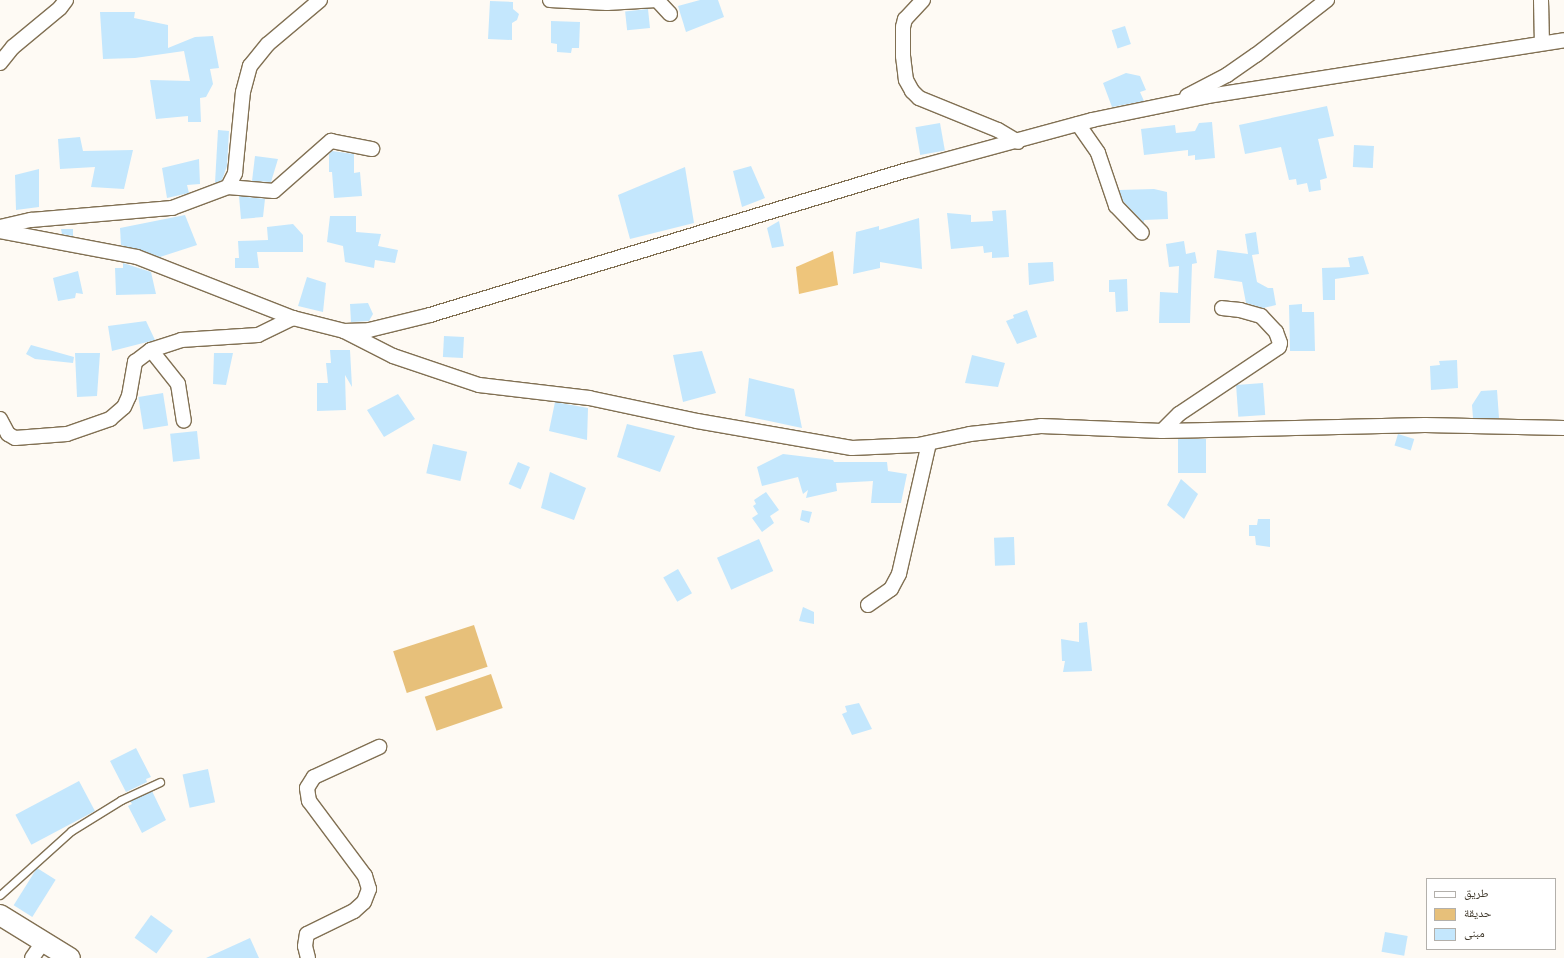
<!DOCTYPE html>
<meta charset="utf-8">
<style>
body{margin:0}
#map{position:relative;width:1564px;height:958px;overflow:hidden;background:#fefaf4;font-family:Manrope,"Noto Naskh Arabic",sans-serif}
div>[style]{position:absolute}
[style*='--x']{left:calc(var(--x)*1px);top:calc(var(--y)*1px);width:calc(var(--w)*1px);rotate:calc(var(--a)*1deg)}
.green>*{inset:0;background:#e7c07a;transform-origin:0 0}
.forest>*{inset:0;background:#eec57b}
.building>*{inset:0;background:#c4e7fd;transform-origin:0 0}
.roads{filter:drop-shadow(1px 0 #817053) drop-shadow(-1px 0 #817053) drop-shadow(0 1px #817053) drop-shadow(0 -1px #817053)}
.service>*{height:7px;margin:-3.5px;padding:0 3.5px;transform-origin:3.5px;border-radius:3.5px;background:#fff}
.minor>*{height:14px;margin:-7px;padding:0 7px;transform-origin:7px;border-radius:7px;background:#fff}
.secondary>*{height:20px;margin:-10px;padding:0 10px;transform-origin:10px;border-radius:10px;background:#fff}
span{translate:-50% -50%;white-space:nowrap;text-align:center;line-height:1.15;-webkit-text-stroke:3.5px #fff;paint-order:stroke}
.legend{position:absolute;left:1426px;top:878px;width:130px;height:72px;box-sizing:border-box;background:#fff;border:1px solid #b3b0ab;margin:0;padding:5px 7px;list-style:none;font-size:12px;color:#40392c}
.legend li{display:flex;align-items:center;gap:8px;height:20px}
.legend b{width:20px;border:1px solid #b3b0ab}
</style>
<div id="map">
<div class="green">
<i style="left:474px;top:625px;width:44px;height:85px;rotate:72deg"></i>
<i style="left:491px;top:674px;width:36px;height:70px;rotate:71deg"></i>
</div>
<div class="forest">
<i style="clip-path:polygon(833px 251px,838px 285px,799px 294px,796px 267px)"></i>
</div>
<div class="building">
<i style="clip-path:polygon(700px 0,718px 0,724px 17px,686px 32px,678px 6px)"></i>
<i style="clip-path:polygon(490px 1px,513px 2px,513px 9px,519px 14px,517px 20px,512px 23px,512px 40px,488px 39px)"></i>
<i style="left:648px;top:9px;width:19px;height:23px;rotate:84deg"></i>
<i style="clip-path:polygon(100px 12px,135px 12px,134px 18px,168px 25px,168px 48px,195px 37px,213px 36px,219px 68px,210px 69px,213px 84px,206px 97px,200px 98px,201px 122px,188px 122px,188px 116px,156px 119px,150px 80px,190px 81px,184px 51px,135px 58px,103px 59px)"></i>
<i style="clip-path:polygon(551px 21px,580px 22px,579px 48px,572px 48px,571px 53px,557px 52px,557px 44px,551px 43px)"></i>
<i style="left:1125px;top:26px;width:19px;height:14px;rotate:72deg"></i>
<i style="clip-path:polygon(1126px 73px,1140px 76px,1146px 90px,1140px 92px,1144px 101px,1112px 107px,1103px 83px)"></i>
<i style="clip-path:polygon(1327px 106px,1334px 136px,1318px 139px,1327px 178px,1320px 180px,1321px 190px,1309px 192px,1307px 183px,1297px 185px,1296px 179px,1289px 180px,1281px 147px,1245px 154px,1239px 125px)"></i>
<i style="clip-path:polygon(1212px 122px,1215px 158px,1195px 160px,1195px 155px,1188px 156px,1188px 150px,1144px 155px,1141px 129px,1175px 125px,1176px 133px,1195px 131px,1199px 123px)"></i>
<i style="left:940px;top:123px;width:28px;height:25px;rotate:80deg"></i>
<i style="clip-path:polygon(218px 130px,229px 131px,227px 166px,222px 180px,215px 183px)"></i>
<i style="clip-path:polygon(80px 137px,83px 151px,133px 150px,124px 189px,91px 187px,95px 167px,60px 169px,58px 139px)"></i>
<i style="left:1354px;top:145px;width:20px;height:22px;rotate:3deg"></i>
<i style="clip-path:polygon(332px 151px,354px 154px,354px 173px,360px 172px,362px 196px,334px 198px,332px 172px,329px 172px,329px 154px)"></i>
<i style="clip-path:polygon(255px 156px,278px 159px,271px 182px,252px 181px)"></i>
<i style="clip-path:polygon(199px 159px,200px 184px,187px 185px,189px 193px,167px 198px,162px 168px)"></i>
<i style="clip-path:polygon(751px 166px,765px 198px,742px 207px,733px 171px)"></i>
<i style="clip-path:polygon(685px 167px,694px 223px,630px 239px,618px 195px)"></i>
<i style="clip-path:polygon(39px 169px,39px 207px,16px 210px,15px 175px)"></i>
<i style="clip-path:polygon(1154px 189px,1167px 192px,1168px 219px,1144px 220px,1144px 223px,1123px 201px,1119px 190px)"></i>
<i style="clip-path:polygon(239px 196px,265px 199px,263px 217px,241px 219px)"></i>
<i style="clip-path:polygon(1006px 210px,1009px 257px,992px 258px,992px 252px,984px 253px,983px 246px,951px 249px,947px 213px,971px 215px,971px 222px,993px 221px,992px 211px)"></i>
<i style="clip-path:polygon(185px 215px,197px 245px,160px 257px,121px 245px,120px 228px)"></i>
<i style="clip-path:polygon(330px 216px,356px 216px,356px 232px,381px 234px,378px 246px,398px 250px,395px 263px,375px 260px,374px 268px,345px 262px,343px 246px,327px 242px)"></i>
<i style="clip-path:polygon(919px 218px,922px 269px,880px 262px,880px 268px,853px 274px,856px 232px,879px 226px,879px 230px)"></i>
<i style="clip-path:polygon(779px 221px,784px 246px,772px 248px,767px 228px)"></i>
<i style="clip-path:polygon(293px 224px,303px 235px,303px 252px,257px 252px,259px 268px,235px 268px,235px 258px,239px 258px,238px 241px,268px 240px,267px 227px)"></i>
<i style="clip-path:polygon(61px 229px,73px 229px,73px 236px,62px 234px)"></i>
<i style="clip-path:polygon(1256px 232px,1259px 254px,1252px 255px,1257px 282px,1268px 288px,1273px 288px,1276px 305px,1263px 308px,1246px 303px,1242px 282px,1214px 278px,1217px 250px,1248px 254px,1245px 234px)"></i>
<i style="clip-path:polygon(1184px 241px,1186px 254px,1195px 252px,1197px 263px,1192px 264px,1190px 323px,1159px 323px,1160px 292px,1178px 293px,1179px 266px,1169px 267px,1166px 244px)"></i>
<i style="clip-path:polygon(1363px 256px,1369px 274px,1335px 279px,1335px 300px,1323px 300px,1322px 268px,1350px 267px,1348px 258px)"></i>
<i style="clip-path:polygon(1053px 262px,1054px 281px,1029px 285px,1028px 263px)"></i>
<i style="clip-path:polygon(123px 263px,151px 272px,156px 294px,116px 295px,115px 268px,123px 268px)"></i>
<i style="clip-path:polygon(78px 271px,83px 294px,76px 293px,75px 298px,58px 301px,53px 278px)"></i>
<i style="clip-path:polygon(307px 277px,326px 283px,323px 312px,298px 306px)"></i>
<i style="clip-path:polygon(1127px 279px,1128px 311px,1116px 312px,1115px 292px,1109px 292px,1109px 280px)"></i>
<i style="clip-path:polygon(368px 303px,373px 314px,369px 321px,351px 322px,350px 304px)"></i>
<i style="clip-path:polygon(1302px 304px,1302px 312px,1314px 312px,1315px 351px,1290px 351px,1289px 305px)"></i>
<i style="clip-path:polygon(1027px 310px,1037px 337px,1017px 344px,1006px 321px,1014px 318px,1013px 315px)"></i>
<i style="clip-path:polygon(146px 321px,155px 340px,112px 351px,108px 326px)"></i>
<i style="left:444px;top:336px;width:20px;height:21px;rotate:3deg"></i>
<i style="clip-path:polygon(31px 345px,74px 357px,73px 363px,35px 359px,26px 354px)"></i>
<i style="clip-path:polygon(330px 350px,350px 350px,352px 387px,345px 375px,346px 410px,317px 411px,317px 383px,328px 383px,326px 363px,331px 363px)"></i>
<i style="clip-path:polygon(702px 351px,716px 393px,683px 402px,673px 355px)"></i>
<i style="clip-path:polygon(75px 353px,100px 353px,97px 396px,77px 397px)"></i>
<i style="clip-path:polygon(214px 353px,233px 353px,226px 385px,213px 384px)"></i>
<i style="clip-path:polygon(972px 355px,1005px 363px,998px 387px,965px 383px)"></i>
<i style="clip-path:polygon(1457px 360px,1458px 388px,1431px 390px,1430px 366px,1440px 365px,1439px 361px)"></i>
<i style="clip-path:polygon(749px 378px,794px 389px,802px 428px,745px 416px)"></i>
<i style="left:1263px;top:383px;width:32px;height:27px;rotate:86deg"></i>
<i style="clip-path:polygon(1497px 390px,1499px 418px,1473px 418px,1472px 405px,1481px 391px)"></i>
<i style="left:163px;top:393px;width:33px;height:25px;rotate:81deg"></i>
<i style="clip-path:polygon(398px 394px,415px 419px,384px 437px,367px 410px)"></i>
<i style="clip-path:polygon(555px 402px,588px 408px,587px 440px,549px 431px)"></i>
<i style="clip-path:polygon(627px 424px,675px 436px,660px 472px,617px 457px)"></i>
<i style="left:197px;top:431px;width:28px;height:27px;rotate:84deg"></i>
<i style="left:1398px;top:434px;width:17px;height:12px;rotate:17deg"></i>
<i style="left:1178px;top:439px;width:28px;height:34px"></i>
<i style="left:433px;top:444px;width:35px;height:30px;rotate:13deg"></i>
<i style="clip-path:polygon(783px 454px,833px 460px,834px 462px,887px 462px,888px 471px,907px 474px,901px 503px,871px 503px,873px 481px,836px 483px,837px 491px,806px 498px,808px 490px,803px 494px,798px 477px,762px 486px,757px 467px)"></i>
<i style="left:518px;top:462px;width:13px;height:24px;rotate:23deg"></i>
<i style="clip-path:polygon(550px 472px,586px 488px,574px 520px,541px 508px)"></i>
<i style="clip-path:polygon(1181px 479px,1198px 494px,1184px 519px,1167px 505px)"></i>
<i style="clip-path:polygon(766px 492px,779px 510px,770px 516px,774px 523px,762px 532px,752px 518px,758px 514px,753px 506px,756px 504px,754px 500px)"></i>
<i style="clip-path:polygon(802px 510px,812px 512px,809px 523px,800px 520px)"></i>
<i style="clip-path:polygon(1258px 519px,1270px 519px,1270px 547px,1256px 545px,1255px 536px,1249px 536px,1249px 525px,1257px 525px)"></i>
<i style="left:1014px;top:537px;width:28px;height:20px;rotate:88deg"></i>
<i style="left:759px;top:539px;width:35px;height:46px;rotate:66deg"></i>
<i style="left:678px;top:569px;width:28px;height:17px;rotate:60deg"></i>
<i style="clip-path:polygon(803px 607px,814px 612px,814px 624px,799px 621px)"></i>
<i style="clip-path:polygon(1087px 622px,1092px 671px,1063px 672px,1065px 661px,1062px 661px,1061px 639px,1079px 642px,1079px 623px)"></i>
<i style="clip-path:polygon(859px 703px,872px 729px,852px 735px,842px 714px,847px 712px,845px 706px)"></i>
<i style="clip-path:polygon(136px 748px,151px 777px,146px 779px,147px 782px,126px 792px,110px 761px)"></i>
<i style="left:208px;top:769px;width:34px;height:26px;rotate:78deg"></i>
<i style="left:79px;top:781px;width:34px;height:72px;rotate:62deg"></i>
<i style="clip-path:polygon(152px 791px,166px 820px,142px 833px,128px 806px,132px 804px,130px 801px)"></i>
<i style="left:37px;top:868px;width:22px;height:44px;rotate:32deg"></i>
<i style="left:151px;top:915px;width:27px;height:28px;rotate:36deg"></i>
<i style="left:1385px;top:932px;width:23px;height:20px;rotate:10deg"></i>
<i style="clip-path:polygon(250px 938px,259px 958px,206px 958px)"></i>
</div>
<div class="roads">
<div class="service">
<i style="--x:0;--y:895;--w:96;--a:-42"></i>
<i style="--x:71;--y:831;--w:59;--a:-31.8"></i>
<i style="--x:121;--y:800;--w:43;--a:-24.8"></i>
</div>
<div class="minor">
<i style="--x:550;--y:0;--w:57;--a:3"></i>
<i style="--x:607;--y:3;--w:50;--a:-3.4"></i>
<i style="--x:657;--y:0;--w:19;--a:47"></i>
<i style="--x:923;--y:0;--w:26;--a:133"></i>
<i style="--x:905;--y:19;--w:8;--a:104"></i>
<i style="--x:903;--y:27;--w:29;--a:90"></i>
<i style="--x:903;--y:56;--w:24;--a:83"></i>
<i style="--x:906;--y:80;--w:13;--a:61"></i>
<i style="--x:912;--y:91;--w:10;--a:45"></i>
<i style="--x:919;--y:98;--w:85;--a:22.1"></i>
<i style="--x:998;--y:130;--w:23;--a:31"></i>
<i style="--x:1541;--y:0;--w:43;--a:88.7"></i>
<i style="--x:0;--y:63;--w:21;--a:-51"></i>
<i style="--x:13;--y:47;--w:61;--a:-39.7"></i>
<i style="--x:60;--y:8;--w:10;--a:-53"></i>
<i style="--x:1187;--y:96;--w:45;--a:-27.7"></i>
<i style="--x:1227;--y:75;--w:35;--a:-35"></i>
<i style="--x:1256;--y:55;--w:90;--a:-37.8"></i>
<i style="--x:1078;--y:124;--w:35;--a:55"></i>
<i style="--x:1098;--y:153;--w:56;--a:71.2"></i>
<i style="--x:1116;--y:206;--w:37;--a:46"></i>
<i style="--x:228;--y:187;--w:46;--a:5"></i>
<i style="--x:274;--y:191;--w:76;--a:-41.3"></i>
<i style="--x:331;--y:141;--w:42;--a:11"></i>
<i style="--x:0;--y:227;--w:32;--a:-13"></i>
<i style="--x:31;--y:220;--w:142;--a:-4.9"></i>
<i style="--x:172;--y:208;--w:60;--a:-20.6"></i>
<i style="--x:228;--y:187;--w:16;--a:-63"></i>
<i style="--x:235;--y:173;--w:81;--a:-84.4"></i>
<i style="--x:243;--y:92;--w:27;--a:-75"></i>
<i style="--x:250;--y:66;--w:28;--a:-51"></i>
<i style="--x:268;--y:44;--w:68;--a:-40.2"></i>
<i style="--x:0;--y:231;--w:139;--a:10.7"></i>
<i style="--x:137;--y:257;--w:168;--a:21.4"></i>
<i style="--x:293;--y:318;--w:53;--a:14.3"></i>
<i style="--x:344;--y:331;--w:25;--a:-2"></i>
<i style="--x:369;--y:330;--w:63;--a:-13.8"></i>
<i style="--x:430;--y:315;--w:500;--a:-16.9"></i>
<i style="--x:908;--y:170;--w:191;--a:-15.2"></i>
<i style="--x:1092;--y:120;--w:118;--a:-11.7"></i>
<i style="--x:1208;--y:96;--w:360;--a:-8.9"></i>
<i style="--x:344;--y:331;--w:55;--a:27"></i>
<i style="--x:393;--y:356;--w:91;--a:18.6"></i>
<i style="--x:479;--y:385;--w:111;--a:6.7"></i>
<i style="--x:589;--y:398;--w:110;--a:12"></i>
<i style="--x:697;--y:421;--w:157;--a:9.9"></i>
<i style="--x:852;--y:448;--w:66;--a:-2.6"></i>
<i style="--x:918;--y:445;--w:53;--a:-11.9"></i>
<i style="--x:970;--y:434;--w:71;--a:-6.4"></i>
<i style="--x:1041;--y:426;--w:121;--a:2.4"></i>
<i style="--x:1162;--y:431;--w:263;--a:-1.3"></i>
<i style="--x:1425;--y:425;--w:139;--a:1.2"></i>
<i style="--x:151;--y:350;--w:43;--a:51.5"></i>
<i style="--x:178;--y:384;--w:37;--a:81"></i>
<i style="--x:0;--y:419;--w:17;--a:62"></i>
<i style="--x:8;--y:434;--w:8;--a:30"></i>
<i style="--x:15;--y:438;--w:52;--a:-4.4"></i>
<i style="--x:67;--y:434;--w:46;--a:-19.2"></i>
<i style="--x:110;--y:419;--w:18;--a:-41"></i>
<i style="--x:124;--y:407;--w:12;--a:-66"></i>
<i style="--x:129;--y:396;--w:35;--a:-80"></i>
<i style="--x:135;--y:362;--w:20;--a:-37"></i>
<i style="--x:151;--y:350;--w:32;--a:-18"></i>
<i style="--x:181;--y:340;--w:77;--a:-3.7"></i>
<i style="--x:258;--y:335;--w:39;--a:-26"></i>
<i style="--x:1162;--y:431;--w:24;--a:-45"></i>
<i style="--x:1179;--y:414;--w:120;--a:-33.8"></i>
<i style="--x:1279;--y:347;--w:4;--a:-76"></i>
<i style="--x:1280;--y:343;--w:12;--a:-110"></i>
<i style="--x:1276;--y:332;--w:22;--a:-133"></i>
<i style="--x:1261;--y:316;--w:22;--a:-164"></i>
<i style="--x:1240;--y:310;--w:18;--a:-174"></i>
<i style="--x:868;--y:605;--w:28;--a:-35"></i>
<i style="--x:891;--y:589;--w:17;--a:-62"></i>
<i style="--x:899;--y:574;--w:134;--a:-77.1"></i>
<i style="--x:32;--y:958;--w:21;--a:-55"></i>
<i style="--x:308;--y:958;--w:12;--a:-104"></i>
<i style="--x:305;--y:946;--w:12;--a:-81"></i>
<i style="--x:307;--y:934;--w:52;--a:-26.1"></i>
<i style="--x:354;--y:911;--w:13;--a:-42"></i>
<i style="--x:364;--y:902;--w:14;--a:-69"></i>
<i style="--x:369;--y:889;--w:14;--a:-107"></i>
<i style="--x:365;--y:876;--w:94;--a:-126.7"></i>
<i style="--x:309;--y:801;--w:13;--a:-99"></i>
<i style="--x:307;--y:788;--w:13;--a:-58"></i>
<i style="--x:314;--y:777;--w:72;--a:-24.8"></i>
</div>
<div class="secondary">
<i style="--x:0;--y:915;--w:82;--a:31.6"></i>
</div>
</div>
<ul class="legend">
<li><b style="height:5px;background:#fff"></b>طريق</li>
<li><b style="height:11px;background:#e7c07a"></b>حديقة</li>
<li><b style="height:11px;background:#c4e7fd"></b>مبنى</li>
</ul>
</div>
